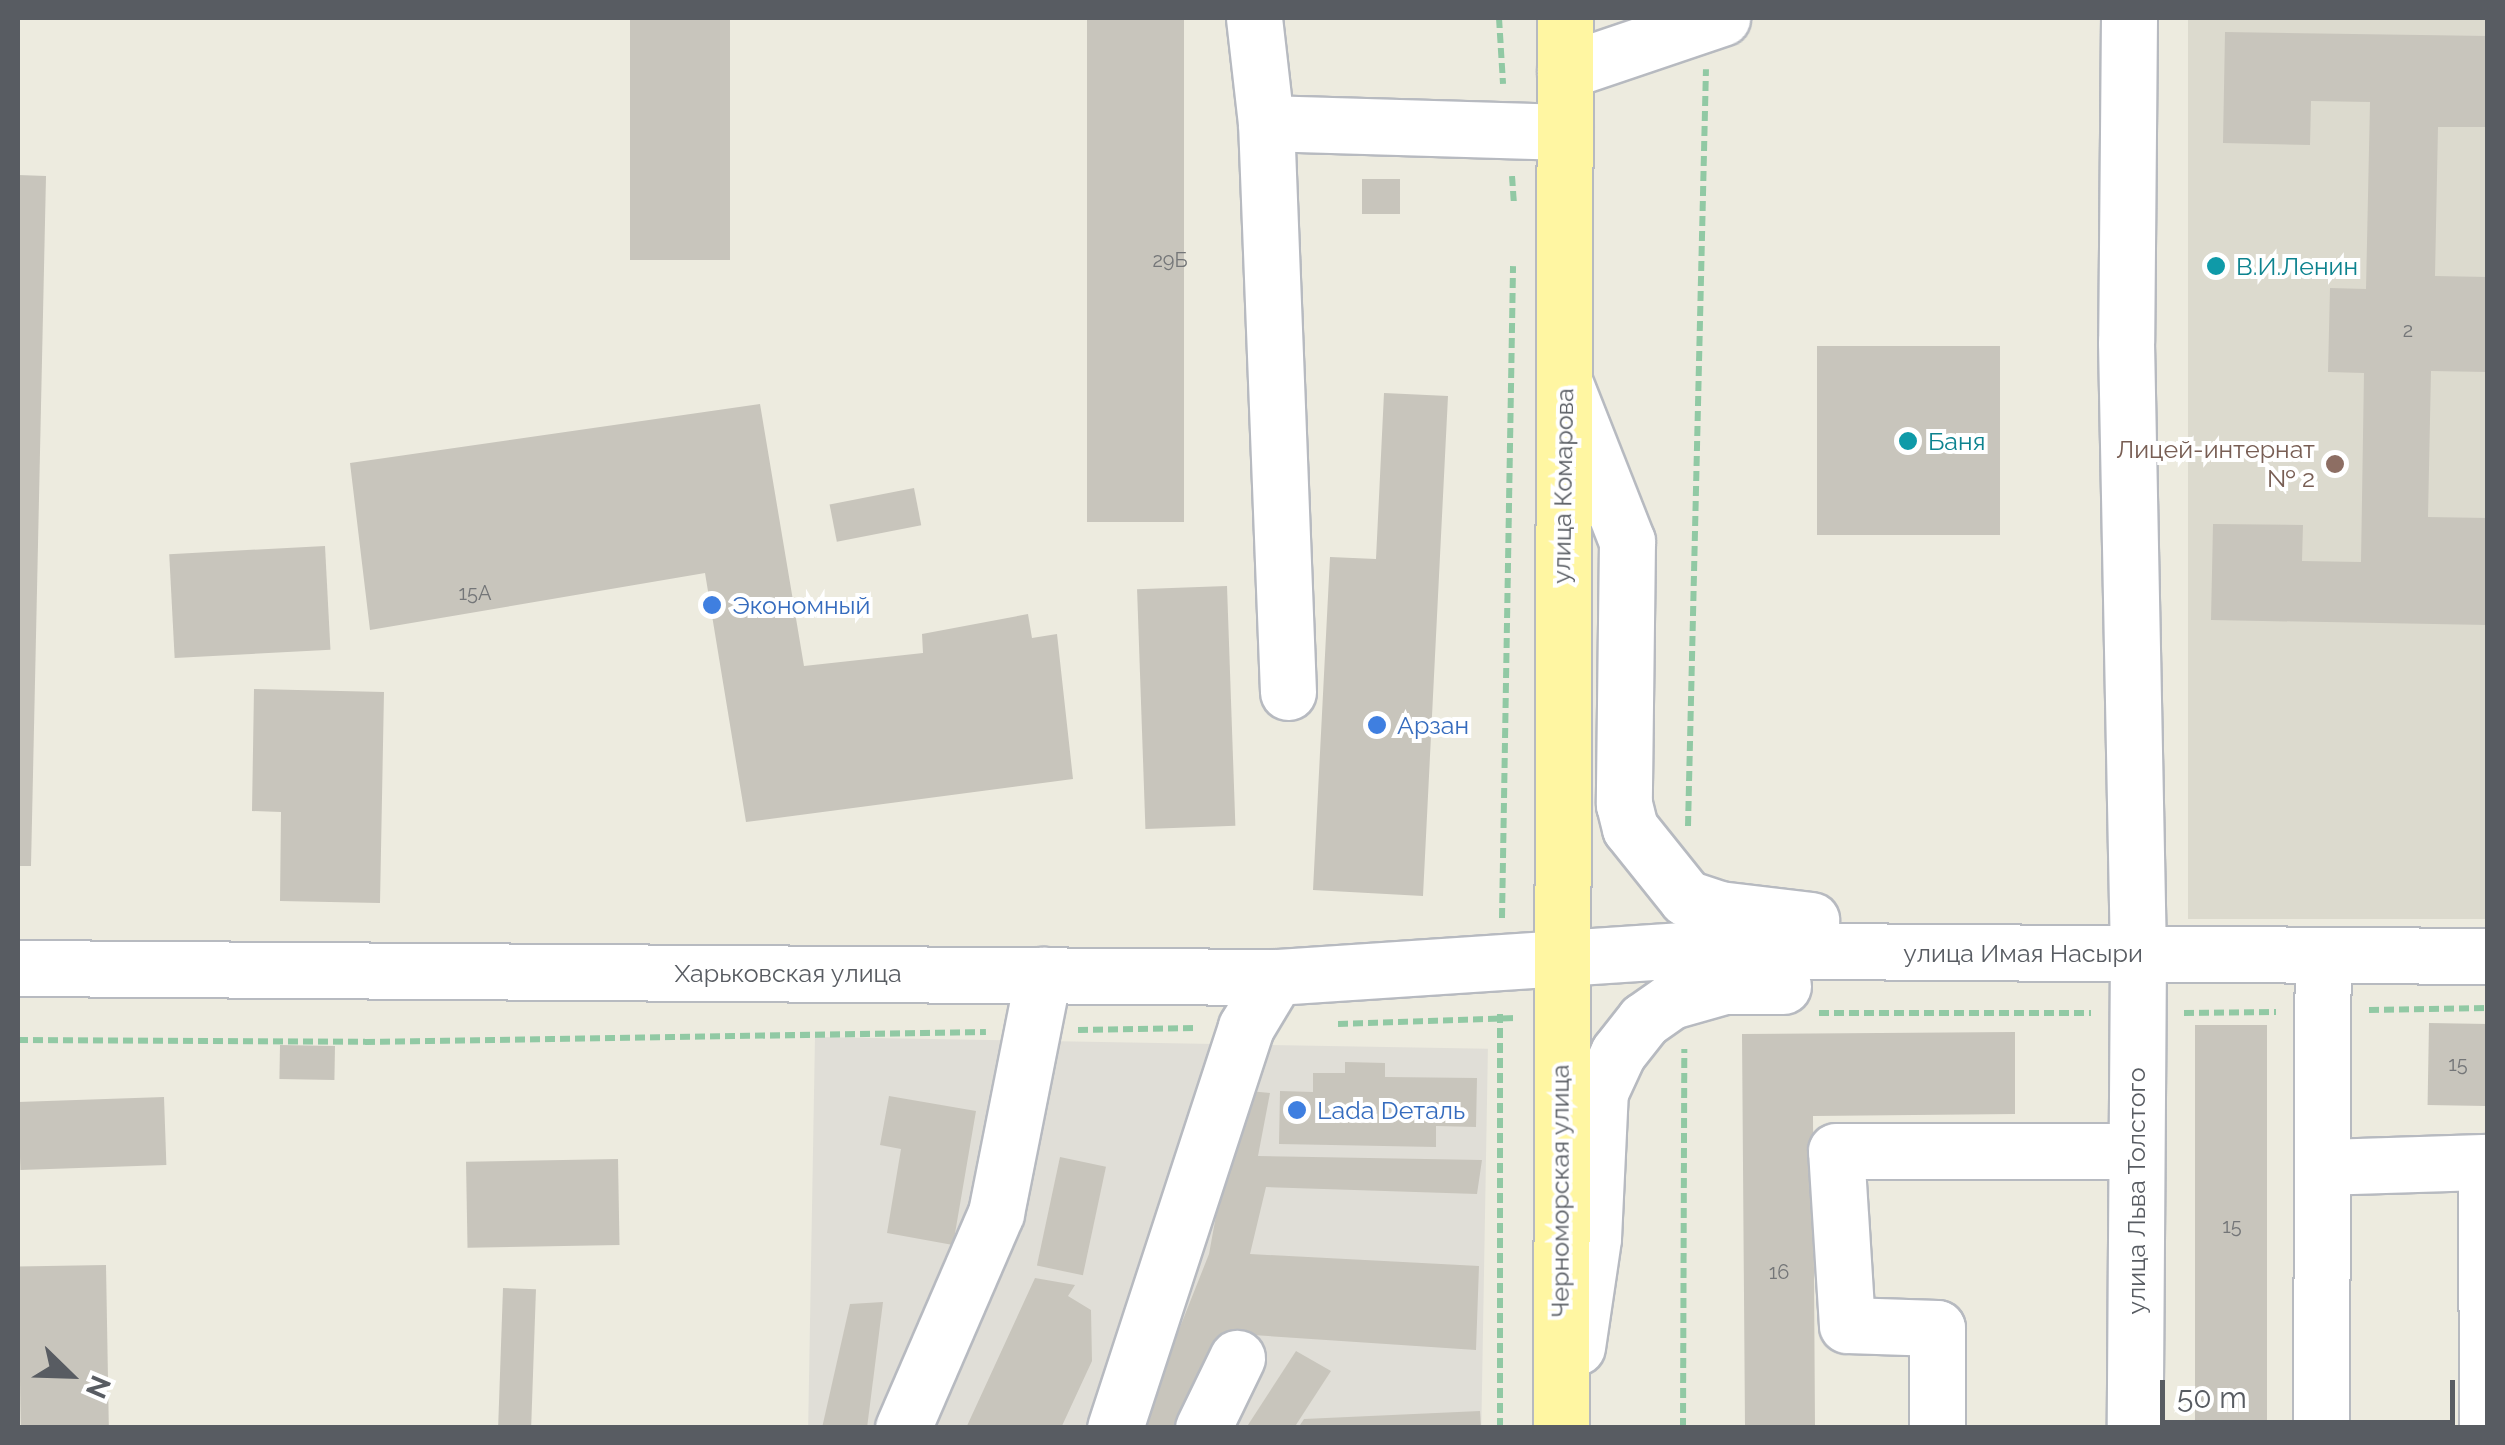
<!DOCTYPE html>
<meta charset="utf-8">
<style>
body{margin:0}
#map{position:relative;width:2505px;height:1445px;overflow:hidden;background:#edebdf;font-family:Raleway,sans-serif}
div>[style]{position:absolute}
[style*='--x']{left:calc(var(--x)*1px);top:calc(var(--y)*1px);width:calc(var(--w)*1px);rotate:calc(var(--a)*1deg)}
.industrial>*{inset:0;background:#e0ded7;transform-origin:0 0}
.education>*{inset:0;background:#dcdace;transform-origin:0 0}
.building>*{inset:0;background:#c8c5bc;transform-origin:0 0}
.path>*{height:6px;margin-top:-3px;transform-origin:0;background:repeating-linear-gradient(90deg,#91c9a4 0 10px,transparent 0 15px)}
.roads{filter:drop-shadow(2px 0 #b7bac0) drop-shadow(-2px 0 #b7bac0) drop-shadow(0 2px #b7bac0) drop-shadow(0 -2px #b7bac0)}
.minor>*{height:55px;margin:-27.5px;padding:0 27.5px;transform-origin:27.5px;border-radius:27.5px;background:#fff}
.major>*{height:55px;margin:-27.5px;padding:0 27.5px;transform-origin:27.5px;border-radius:27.5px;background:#fff6a2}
.dots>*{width:28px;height:28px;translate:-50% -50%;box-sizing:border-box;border:5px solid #fff;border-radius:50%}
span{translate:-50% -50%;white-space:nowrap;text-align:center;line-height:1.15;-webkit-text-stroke:8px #fff;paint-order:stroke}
.number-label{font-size:20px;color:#747678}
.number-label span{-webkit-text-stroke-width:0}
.culture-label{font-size:25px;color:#0d838f}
.left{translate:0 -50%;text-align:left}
.education-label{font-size:25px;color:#785e54}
.right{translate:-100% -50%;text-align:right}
.street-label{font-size:25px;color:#585c62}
.shop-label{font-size:25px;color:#366cbe}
.frame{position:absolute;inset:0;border:20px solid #585c62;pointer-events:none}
.north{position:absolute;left:20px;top:1325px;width:100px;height:100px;-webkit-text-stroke:8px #fff;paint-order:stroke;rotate:113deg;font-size:28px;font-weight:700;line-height:40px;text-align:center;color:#585c62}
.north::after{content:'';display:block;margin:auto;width:35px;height:45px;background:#585c62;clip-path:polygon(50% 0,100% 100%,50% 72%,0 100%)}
.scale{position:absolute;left:2160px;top:1380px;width:295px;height:45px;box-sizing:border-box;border:5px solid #585c62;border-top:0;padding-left:12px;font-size:30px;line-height:35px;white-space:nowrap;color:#585c62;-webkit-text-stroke:8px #fff;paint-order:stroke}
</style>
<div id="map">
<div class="industrial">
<i style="left:815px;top:1037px;width:673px;height:392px;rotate:1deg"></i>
</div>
<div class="education">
<i style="left:2188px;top:18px;width:299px;height:901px"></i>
</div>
<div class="building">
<i style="left:630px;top:18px;width:100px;height:242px"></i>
<i style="left:1087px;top:18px;width:97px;height:504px"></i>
<i style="clip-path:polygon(2225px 32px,2488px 36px,2488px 127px,2438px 127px,2435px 276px,2488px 277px,2488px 372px,2431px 371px,2428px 517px,2488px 518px,2488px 625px,2211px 620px,2213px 524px,2303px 525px,2302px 561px,2361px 562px,2364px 373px,2328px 372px,2330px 288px,2366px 289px,2370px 102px,2311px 101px,2310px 145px,2223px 143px)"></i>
<i style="clip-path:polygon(18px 175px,46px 176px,31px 866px,18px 866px)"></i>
<i style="left:1362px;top:179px;width:38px;height:35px"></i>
<i style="left:1817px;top:346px;width:183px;height:189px"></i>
<i style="clip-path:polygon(1384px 393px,1448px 396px,1423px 896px,1313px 890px,1330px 557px,1376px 559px)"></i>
<i style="clip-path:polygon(760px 404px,804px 666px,923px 653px,922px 634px,1028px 614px,1032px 638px,1057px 634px,1073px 779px,746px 822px,705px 573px,370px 630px,350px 463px)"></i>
<i style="left:914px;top:488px;width:38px;height:86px;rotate:79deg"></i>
<i style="left:325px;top:546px;width:104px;height:156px;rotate:87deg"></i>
<i style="left:1227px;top:586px;width:240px;height:90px;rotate:88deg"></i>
<i style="clip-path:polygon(254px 689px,384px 692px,380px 903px,280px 901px,281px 812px,252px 811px)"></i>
<i style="left:2429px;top:1023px;width:59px;height:82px;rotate:1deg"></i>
<i style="left:2195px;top:1025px;width:72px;height:403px"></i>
<i style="clip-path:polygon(2015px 1032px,2015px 1114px,1813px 1116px,1815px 1428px,1745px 1428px,1742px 1034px)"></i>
<i style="left:280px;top:1045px;width:55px;height:34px;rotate:1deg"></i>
<i style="clip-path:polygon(1345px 1062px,1385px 1063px,1385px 1077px,1477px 1078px,1476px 1127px,1436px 1126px,1436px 1147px,1279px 1144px,1280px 1091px,1313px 1092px,1313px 1073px,1345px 1073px)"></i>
<i style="clip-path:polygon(1239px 1090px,1270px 1093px,1258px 1156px,1482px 1160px,1477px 1194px,1266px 1187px,1250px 1254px,1479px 1266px,1476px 1350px,1223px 1333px,1182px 1428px,1140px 1428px,1209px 1254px)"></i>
<i style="clip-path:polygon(889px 1096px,976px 1111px,953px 1245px,887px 1233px,901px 1149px,880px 1145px)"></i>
<i style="left:164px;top:1097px;width:68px;height:146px;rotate:88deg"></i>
<i style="left:1060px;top:1157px;width:47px;height:111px;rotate:12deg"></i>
<i style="left:618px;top:1159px;width:86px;height:152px;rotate:89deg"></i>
<i style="left:106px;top:1265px;width:163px;height:88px;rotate:89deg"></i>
<i style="clip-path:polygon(1035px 1278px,1075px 1285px,1068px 1296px,1091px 1310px,1092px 1361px,1061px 1428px,966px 1428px)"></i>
<i style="left:503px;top:1288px;width:33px;height:140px;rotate:2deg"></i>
<i style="clip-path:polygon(883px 1302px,867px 1428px,822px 1428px,850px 1304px)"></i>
<i style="clip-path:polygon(1296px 1351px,1331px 1371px,1294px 1428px,1246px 1428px)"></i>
<i style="clip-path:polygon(1480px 1411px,1481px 1428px,1298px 1428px,1304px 1419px)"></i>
</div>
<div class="path">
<i style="--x:1499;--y:18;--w:66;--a:86.5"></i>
<i style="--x:1512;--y:176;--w:28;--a:86"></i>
<i style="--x:1688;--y:826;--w:757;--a:-88.64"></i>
<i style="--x:1502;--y:918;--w:652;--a:-89.03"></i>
<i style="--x:2369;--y:1010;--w:119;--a:-1"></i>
<i style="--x:1819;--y:1013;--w:272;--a:0"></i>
<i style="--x:2184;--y:1013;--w:92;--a:-0.6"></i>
<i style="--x:1338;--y:1024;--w:178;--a:-1.9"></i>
<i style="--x:1078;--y:1030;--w:118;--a:-1"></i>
<i style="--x:18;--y:1040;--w:347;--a:0.3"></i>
<i style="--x:365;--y:1042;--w:621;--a:-0.92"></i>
<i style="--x:1500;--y:1428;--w:414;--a:-90"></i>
<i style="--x:1683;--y:1428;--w:379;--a:-89.8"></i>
</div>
<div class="roads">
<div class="minor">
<i style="--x:1254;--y:18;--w:106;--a:83.5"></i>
<i style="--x:2129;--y:18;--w:324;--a:90.5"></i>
<i style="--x:2126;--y:342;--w:612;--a:88.88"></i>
<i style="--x:2138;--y:954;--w:474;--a:90.4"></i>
<i style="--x:1565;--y:71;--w:166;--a:-18.7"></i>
<i style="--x:1565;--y:384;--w:169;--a:68.5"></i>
<i style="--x:1627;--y:541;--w:263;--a:90.7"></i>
<i style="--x:1624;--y:804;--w:25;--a:76"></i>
<i style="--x:1630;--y:828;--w:90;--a:51.3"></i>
<i style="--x:1686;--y:898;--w:35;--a:18"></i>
<i style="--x:1719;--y:909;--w:93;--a:6.8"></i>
<i style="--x:1288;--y:692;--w:569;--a:-92.21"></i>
<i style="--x:1266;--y:123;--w:299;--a:1.7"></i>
<i style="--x:18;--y:968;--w:1258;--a:0.41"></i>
<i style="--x:1276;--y:977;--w:410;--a:-3.8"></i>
<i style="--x:1685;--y:950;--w:803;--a:0.43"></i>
<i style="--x:2323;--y:1167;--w:163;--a:-1.8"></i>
<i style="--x:2486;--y:1162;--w:266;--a:89.8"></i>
<i style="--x:1577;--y:1347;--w:110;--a:-81.6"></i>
<i style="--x:1593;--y:1238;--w:146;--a:-87.3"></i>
<i style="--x:1600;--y:1092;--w:43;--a:-65.2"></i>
<i style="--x:1618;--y:1053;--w:42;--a:-51.8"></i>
<i style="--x:1644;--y:1020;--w:33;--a:-35"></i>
<i style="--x:1671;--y:1001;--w:55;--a:-15.8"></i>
<i style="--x:1724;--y:986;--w:59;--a:0"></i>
<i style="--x:903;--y:1428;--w:234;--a:-66.6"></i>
<i style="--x:996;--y:1213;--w:243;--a:-78.8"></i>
<i style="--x:1115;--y:1428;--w:422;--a:-71.9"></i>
<i style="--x:1246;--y:1027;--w:58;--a:-59"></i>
<i style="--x:1203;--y:1428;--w:78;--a:-64.1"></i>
<i style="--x:1937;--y:1428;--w:100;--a:-90"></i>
<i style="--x:1937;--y:1328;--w:90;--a:-178.1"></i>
<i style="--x:1847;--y:1325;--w:174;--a:-93.6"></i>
<i style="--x:1836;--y:1151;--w:300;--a:0"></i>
<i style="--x:2321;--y:1428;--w:473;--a:-89.8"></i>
</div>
<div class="major">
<i style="--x:1561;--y:1428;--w:1410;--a:-89.84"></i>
</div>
</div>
<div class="dots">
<i style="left:2216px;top:266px;background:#0f9aa8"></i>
<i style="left:1908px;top:441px;background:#0f9aa8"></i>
<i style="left:2335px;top:464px;background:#8d6e63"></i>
<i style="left:712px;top:605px;background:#3f7fe0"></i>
<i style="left:1377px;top:725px;background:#3f7fe0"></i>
<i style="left:1297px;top:1110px;background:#3f7fe0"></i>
</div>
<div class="number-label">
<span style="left:1170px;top:260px">29Б</span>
<span style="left:2408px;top:330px">2</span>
<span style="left:475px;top:593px">15А</span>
<span style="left:2458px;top:1064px">15</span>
<span style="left:2232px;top:1226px">15</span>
<span style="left:1779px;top:1272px">16</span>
</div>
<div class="culture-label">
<span class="left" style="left:2236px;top:266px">В.И.Ленин</span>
<span class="left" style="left:1928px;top:441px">Баня</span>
</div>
<div class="education-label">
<span class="right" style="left:2315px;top:464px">Лицей-интернат<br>№ 2</span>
</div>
<div class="street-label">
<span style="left:1563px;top:486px;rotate:-89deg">улица Комарова</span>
<span style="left:2023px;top:953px">улица Имая Насыри</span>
<span style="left:788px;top:973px">Харьковская улица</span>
<span style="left:1560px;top:1191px;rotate:-90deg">Черноморская улица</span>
<span style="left:2136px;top:1191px;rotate:-90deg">улица Льва Толстого</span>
</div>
<div class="shop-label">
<span class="left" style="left:732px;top:605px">Экономный</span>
<span class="left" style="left:1397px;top:725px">Арзан</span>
<span class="left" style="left:1317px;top:1110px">Lada Dеталь</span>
</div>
<div class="frame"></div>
<div class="north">N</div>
<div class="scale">50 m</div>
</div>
